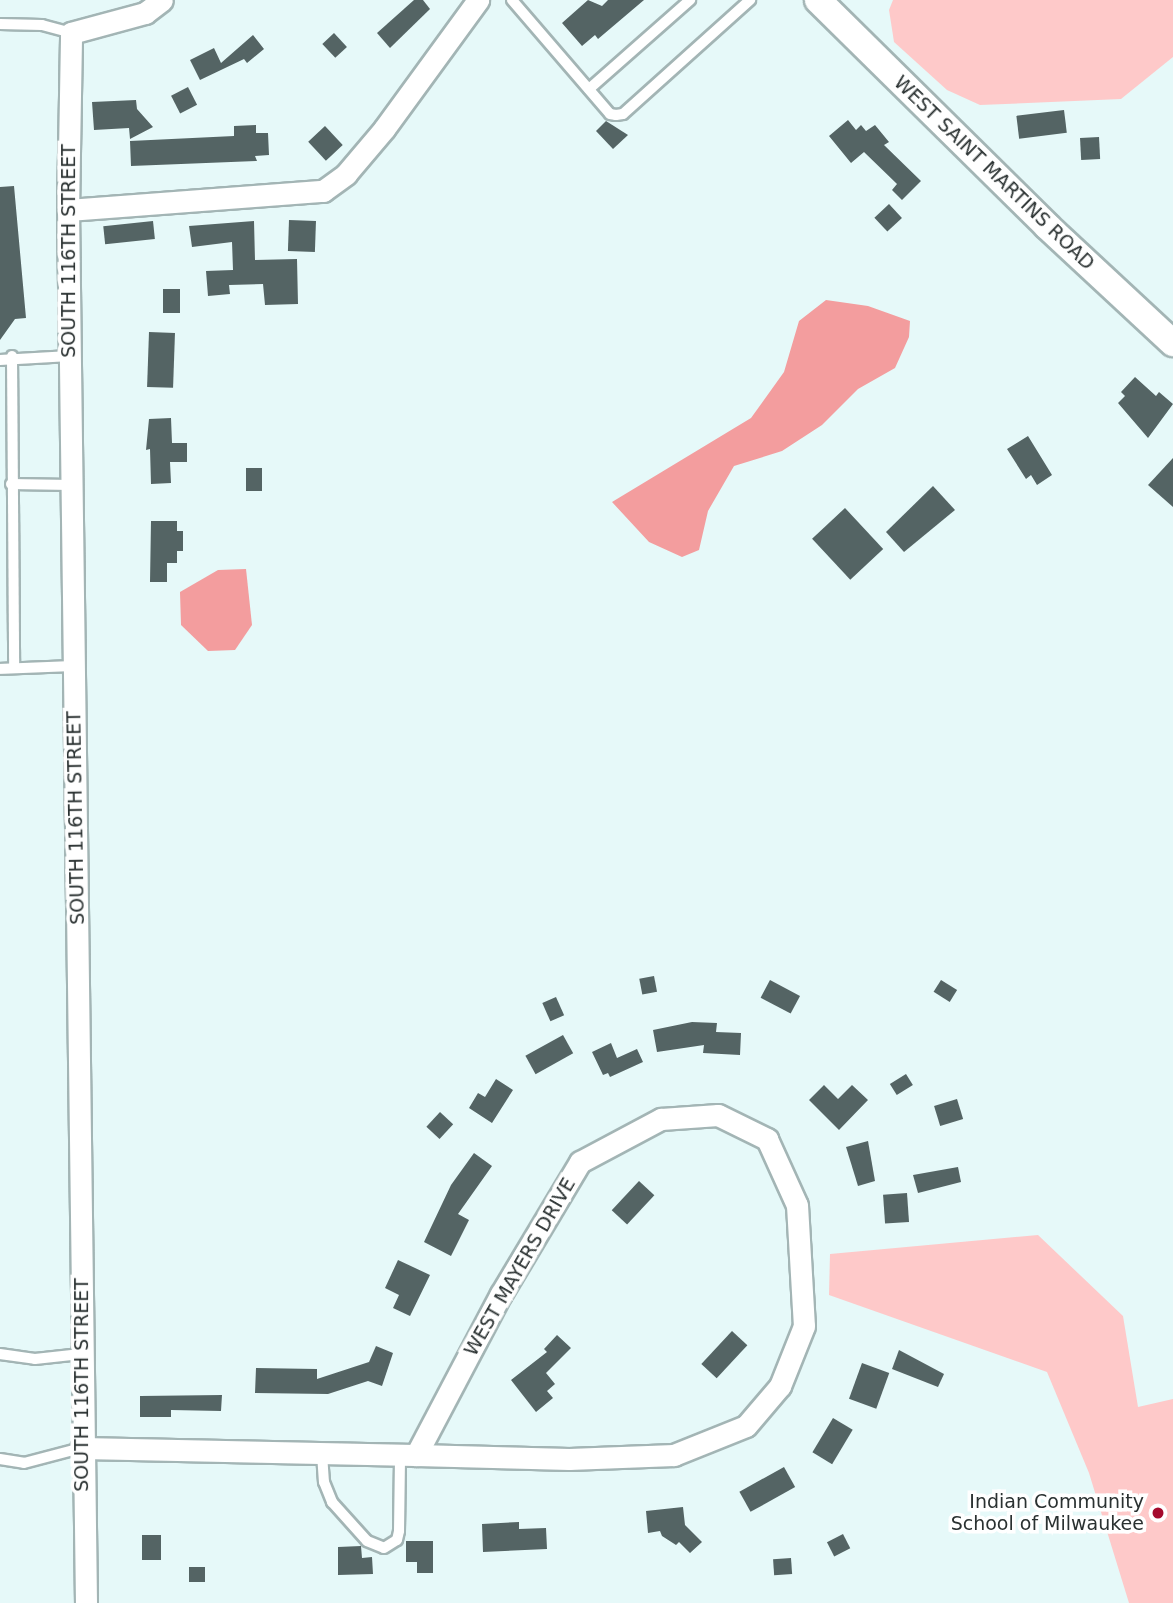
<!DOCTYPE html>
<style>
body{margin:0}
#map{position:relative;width:1173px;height:1603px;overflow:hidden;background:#e6f9f9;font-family:"DejaVu Sans",sans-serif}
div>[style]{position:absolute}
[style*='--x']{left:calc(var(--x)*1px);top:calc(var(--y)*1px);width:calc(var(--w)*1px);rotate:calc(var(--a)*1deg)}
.green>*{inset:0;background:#fec9c9}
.water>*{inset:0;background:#f39d9e}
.building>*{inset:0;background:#546464;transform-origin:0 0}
.roads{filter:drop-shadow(2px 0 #a3b5b5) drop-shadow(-2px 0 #a3b5b5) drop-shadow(0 2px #a3b5b5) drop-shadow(0 -2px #a3b5b5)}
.service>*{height:10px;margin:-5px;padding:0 5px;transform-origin:5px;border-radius:5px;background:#fff}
.minor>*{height:21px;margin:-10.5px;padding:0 10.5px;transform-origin:10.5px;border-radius:10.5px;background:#fff}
.tertiary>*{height:26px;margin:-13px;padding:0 13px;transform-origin:13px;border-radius:13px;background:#fff}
.dots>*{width:19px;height:19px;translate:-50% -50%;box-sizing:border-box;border:4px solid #fff;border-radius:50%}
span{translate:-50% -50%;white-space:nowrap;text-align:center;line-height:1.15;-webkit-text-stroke:7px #fff;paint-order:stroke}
.street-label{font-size:19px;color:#2a3131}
.poi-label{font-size:19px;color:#2a3131}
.right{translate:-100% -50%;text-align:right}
</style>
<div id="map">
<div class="green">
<i style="clip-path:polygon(893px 0,1173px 0,1173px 57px,1121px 99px,980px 105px,947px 90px,894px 42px,889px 10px)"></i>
<i style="clip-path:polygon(1038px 1235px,1123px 1316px,1138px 1407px,1173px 1399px,1173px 1603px,1129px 1603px,1089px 1473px,1047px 1372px,829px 1295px,830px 1254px)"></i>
</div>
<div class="water">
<i style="clip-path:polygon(826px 300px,868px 306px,910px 321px,909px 337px,895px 368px,858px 389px,822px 425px,782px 451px,734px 466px,708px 511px,699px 550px,682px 557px,649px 542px,612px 502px,751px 418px,784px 372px,799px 321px)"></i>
<i style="clip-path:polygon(246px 569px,252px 625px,235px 650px,208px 651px,181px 625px,180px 592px,218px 570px)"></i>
</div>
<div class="building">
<i style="clip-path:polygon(414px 0,423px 0,430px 9px,390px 48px,377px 33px)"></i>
<i style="clip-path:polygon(588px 0,602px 6px,608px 0,644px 0,598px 39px,595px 35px,582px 46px,562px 23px)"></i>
<i style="left:334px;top:33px;width:19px;height:16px;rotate:47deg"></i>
<i style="clip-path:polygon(253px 35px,264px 49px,247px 63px,244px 59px,200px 80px,190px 60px,214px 48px,221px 63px)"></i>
<i style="left:188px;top:87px;width:20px;height:19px;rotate:63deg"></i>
<i style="clip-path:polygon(136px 100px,137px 109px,153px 127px,130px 139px,129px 128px,94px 130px,92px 102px)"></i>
<i style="left:1064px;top:110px;width:23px;height:48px;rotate:83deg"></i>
<i style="clip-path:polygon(848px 120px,856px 130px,861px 125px,866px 131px,875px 125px,889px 142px,884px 145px,921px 181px,902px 200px,892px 190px,897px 184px,864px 152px,851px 163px,829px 136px)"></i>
<i style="clip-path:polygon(606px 121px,628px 135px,613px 149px,596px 131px)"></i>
<i style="clip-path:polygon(256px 125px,256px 133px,268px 133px,269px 155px,255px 156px,257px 161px,131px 166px,130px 141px,234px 136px,234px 126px)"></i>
<i style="left:325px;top:126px;width:26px;height:23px;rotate:47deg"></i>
<i style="left:1099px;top:137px;width:22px;height:19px;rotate:87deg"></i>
<i style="clip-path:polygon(14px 186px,26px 318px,15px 319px,0 340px,0 187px)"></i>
<i style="left:889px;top:204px;width:19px;height:20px;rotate:47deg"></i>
<i style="left:289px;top:220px;width:27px;height:31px;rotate:2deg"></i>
<i style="left:153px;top:221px;width:18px;height:50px;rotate:84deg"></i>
<i style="clip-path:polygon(254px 221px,255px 260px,297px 259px,298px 304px,265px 305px,263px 284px,229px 285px,230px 294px,208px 296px,206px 271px,233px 270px,232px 242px,192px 247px,189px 226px)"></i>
<i style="left:163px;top:289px;width:17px;height:24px"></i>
<i style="left:149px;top:332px;width:26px;height:55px;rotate:2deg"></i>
<i style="clip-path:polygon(1135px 377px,1156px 396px,1159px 392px,1173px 404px,1148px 438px,1118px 403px,1125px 396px,1121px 392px)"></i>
<i style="clip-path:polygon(171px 418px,172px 443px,187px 443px,187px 462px,170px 462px,171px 483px,151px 484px,150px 449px,146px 450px,149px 419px)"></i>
<i style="clip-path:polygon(1028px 436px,1052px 475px,1037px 485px,1031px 475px,1026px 479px,1007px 449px)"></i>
<i style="clip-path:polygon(1173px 458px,1173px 507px,1148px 485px)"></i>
<i style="left:246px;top:468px;width:16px;height:23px"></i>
<i style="clip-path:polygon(933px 486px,955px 510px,904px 552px,886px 532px)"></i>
<i style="left:845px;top:508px;width:56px;height:45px;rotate:47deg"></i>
<i style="clip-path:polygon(151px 521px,177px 521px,177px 531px,183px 531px,183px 551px,177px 551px,177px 563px,167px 563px,167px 582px,150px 582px)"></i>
<i style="left:654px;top:976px;width:16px;height:15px;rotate:79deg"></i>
<i style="left:770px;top:980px;width:34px;height:20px;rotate:28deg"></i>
<i style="left:941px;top:980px;width:19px;height:14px;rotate:32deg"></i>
<i style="left:556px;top:997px;width:20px;height:15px;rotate:66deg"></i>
<i style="clip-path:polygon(692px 1022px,717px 1023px,716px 1032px,741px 1033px,740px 1055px,703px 1053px,704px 1045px,657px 1052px,653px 1030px)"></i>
<i style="left:563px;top:1035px;width:21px;height:43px;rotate:61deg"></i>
<i style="clip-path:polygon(611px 1043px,617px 1058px,637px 1049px,643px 1062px,610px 1077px,608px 1073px,603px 1075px,592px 1052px)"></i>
<i style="left:906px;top:1074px;width:13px;height:19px;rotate:58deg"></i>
<i style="clip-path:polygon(496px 1079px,513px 1090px,492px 1123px,469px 1108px,478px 1093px,485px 1097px)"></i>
<i style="clip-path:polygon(824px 1085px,838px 1099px,852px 1085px,868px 1100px,839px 1130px,809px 1100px)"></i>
<i style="left:957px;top:1099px;width:21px;height:24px;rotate:73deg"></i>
<i style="left:440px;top:1112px;width:18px;height:20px;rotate:43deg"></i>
<i style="clip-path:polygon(868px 1141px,875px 1181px,858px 1186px,846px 1147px)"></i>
<i style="clip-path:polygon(474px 1153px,492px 1166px,458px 1214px,469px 1220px,451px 1256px,424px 1242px,451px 1185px)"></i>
<i style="clip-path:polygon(958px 1167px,961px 1182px,918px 1193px,913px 1175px)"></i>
<i style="left:639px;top:1181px;width:21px;height:40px;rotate:43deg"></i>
<i style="left:907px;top:1193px;width:29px;height:24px;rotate:86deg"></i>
<i style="clip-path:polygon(398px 1260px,430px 1275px,410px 1316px,393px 1308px,399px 1295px,385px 1288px)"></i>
<i style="left:732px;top:1331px;width:21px;height:45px;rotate:43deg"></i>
<i style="clip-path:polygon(557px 1335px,571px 1348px,546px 1373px,555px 1384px,547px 1391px,553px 1398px,536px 1412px,511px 1380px,547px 1352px,544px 1349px)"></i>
<i style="clip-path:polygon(376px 1346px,393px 1353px,382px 1386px,368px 1381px,328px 1394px,255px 1393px,256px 1368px,317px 1369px,317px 1379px,369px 1362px)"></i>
<i style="clip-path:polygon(899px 1350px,944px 1374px,938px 1387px,892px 1369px)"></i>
<i style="left:862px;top:1363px;width:29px;height:38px;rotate:20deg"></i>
<i style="clip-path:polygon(222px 1395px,221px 1411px,171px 1410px,171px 1417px,140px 1417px,140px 1396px)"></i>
<i style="left:833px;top:1418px;width:23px;height:40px;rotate:31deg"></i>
<i style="left:784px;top:1467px;width:23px;height:51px;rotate:61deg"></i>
<i style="clip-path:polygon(683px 1507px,685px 1525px,702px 1542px,690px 1553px,679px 1542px,676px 1545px,662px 1536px,660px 1531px,648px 1533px,646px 1511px)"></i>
<i style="clip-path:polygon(519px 1522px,519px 1529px,546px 1528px,547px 1549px,483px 1552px,482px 1524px)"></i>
<i style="left:843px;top:1534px;width:16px;height:18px;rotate:63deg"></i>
<i style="left:142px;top:1535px;width:19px;height:25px"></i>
<i style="clip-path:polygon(406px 1541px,433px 1541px,433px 1573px,417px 1573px,417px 1562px,406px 1562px)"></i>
<i style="clip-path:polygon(361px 1546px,362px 1558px,372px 1557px,373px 1574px,338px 1575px,338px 1547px)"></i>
<i style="left:791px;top:1558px;width:16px;height:18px;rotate:86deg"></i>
<i style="left:189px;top:1567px;width:16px;height:15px"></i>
</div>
<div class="roads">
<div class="service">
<i style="--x:512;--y:0;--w:150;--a:49.3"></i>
<i style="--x:610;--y:114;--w:6;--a:9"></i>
<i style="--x:616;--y:115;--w:7;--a:-8"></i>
<i style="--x:623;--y:114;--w:171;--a:-41.9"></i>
<i style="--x:0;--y:24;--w:42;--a:1.4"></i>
<i style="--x:42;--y:25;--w:30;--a:15"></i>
<i style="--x:589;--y:89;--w:135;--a:-41.4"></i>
<i style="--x:12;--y:356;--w:312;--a:89.6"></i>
<i style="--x:0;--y:360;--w:70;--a:-3.3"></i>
<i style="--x:11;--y:484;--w:60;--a:1"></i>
<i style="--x:0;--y:669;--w:74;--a:-2.3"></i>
<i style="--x:0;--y:1354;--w:35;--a:8"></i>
<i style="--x:35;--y:1359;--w:46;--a:-6.2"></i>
<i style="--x:322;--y:1454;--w:28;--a:86"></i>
<i style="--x:324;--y:1482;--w:22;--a:68"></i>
<i style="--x:332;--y:1502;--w:52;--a:48.1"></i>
<i style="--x:367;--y:1541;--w:18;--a:22"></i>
<i style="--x:384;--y:1548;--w:15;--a:-32"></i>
<i style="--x:397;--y:1540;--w:9;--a:-77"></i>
<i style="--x:399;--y:1531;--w:76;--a:-89.2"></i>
<i style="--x:0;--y:1459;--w:24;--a:9"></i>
<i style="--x:24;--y:1463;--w:59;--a:-14.7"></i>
</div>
<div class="minor">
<i style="--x:68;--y:210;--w:256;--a:-4.3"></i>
<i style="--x:323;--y:191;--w:29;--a:-36"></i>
<i style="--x:346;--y:174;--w:59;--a:-49.8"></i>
<i style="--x:384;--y:129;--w:160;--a:-53.9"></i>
<i style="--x:718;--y:1115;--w:55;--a:26.1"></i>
<i style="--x:767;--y:1139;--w:72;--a:65.6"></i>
<i style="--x:797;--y:1205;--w:121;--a:86.7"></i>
<i style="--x:804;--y:1326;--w:65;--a:111.8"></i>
<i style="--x:780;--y:1386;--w:52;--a:130.4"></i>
<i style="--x:746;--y:1426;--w:78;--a:158.1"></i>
<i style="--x:674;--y:1455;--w:105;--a:177.8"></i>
<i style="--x:569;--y:1459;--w:153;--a:-178.5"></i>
<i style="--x:416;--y:1455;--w:182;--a:-62.2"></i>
<i style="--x:501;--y:1294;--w:154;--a:-59.1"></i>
<i style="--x:580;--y:1162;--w:92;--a:-28"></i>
<i style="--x:661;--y:1119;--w:57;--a:-4"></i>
<i style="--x:81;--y:1448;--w:335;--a:1.2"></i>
<i style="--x:86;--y:1603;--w:1393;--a:-90.74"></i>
<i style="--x:68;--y:210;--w:177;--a:-89"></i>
<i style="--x:71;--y:33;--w:77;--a:-15.1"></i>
<i style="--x:145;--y:13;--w:21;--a:-37"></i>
</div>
<div class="tertiary">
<i style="--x:818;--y:0;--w:322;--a:44.6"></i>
<i style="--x:1047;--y:226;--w:172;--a:42.9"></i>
</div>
</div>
<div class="dots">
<i style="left:1158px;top:1513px;background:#a50a2d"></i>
</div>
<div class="street-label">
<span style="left:994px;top:173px;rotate:44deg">WEST SAINT MARTINS ROAD</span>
<span style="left:69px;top:251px;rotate:-90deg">SOUTH 116TH STREET</span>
<span style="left:76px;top:818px;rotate:-91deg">SOUTH 116TH STREET</span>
<span style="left:520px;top:1267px;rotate:-60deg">WEST MAYERS DRIVE</span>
<span style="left:82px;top:1385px;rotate:-90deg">SOUTH 116TH STREET</span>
</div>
<div class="poi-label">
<span class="right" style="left:1144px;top:1513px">Indian Community<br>School of Milwaukee</span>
</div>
</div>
